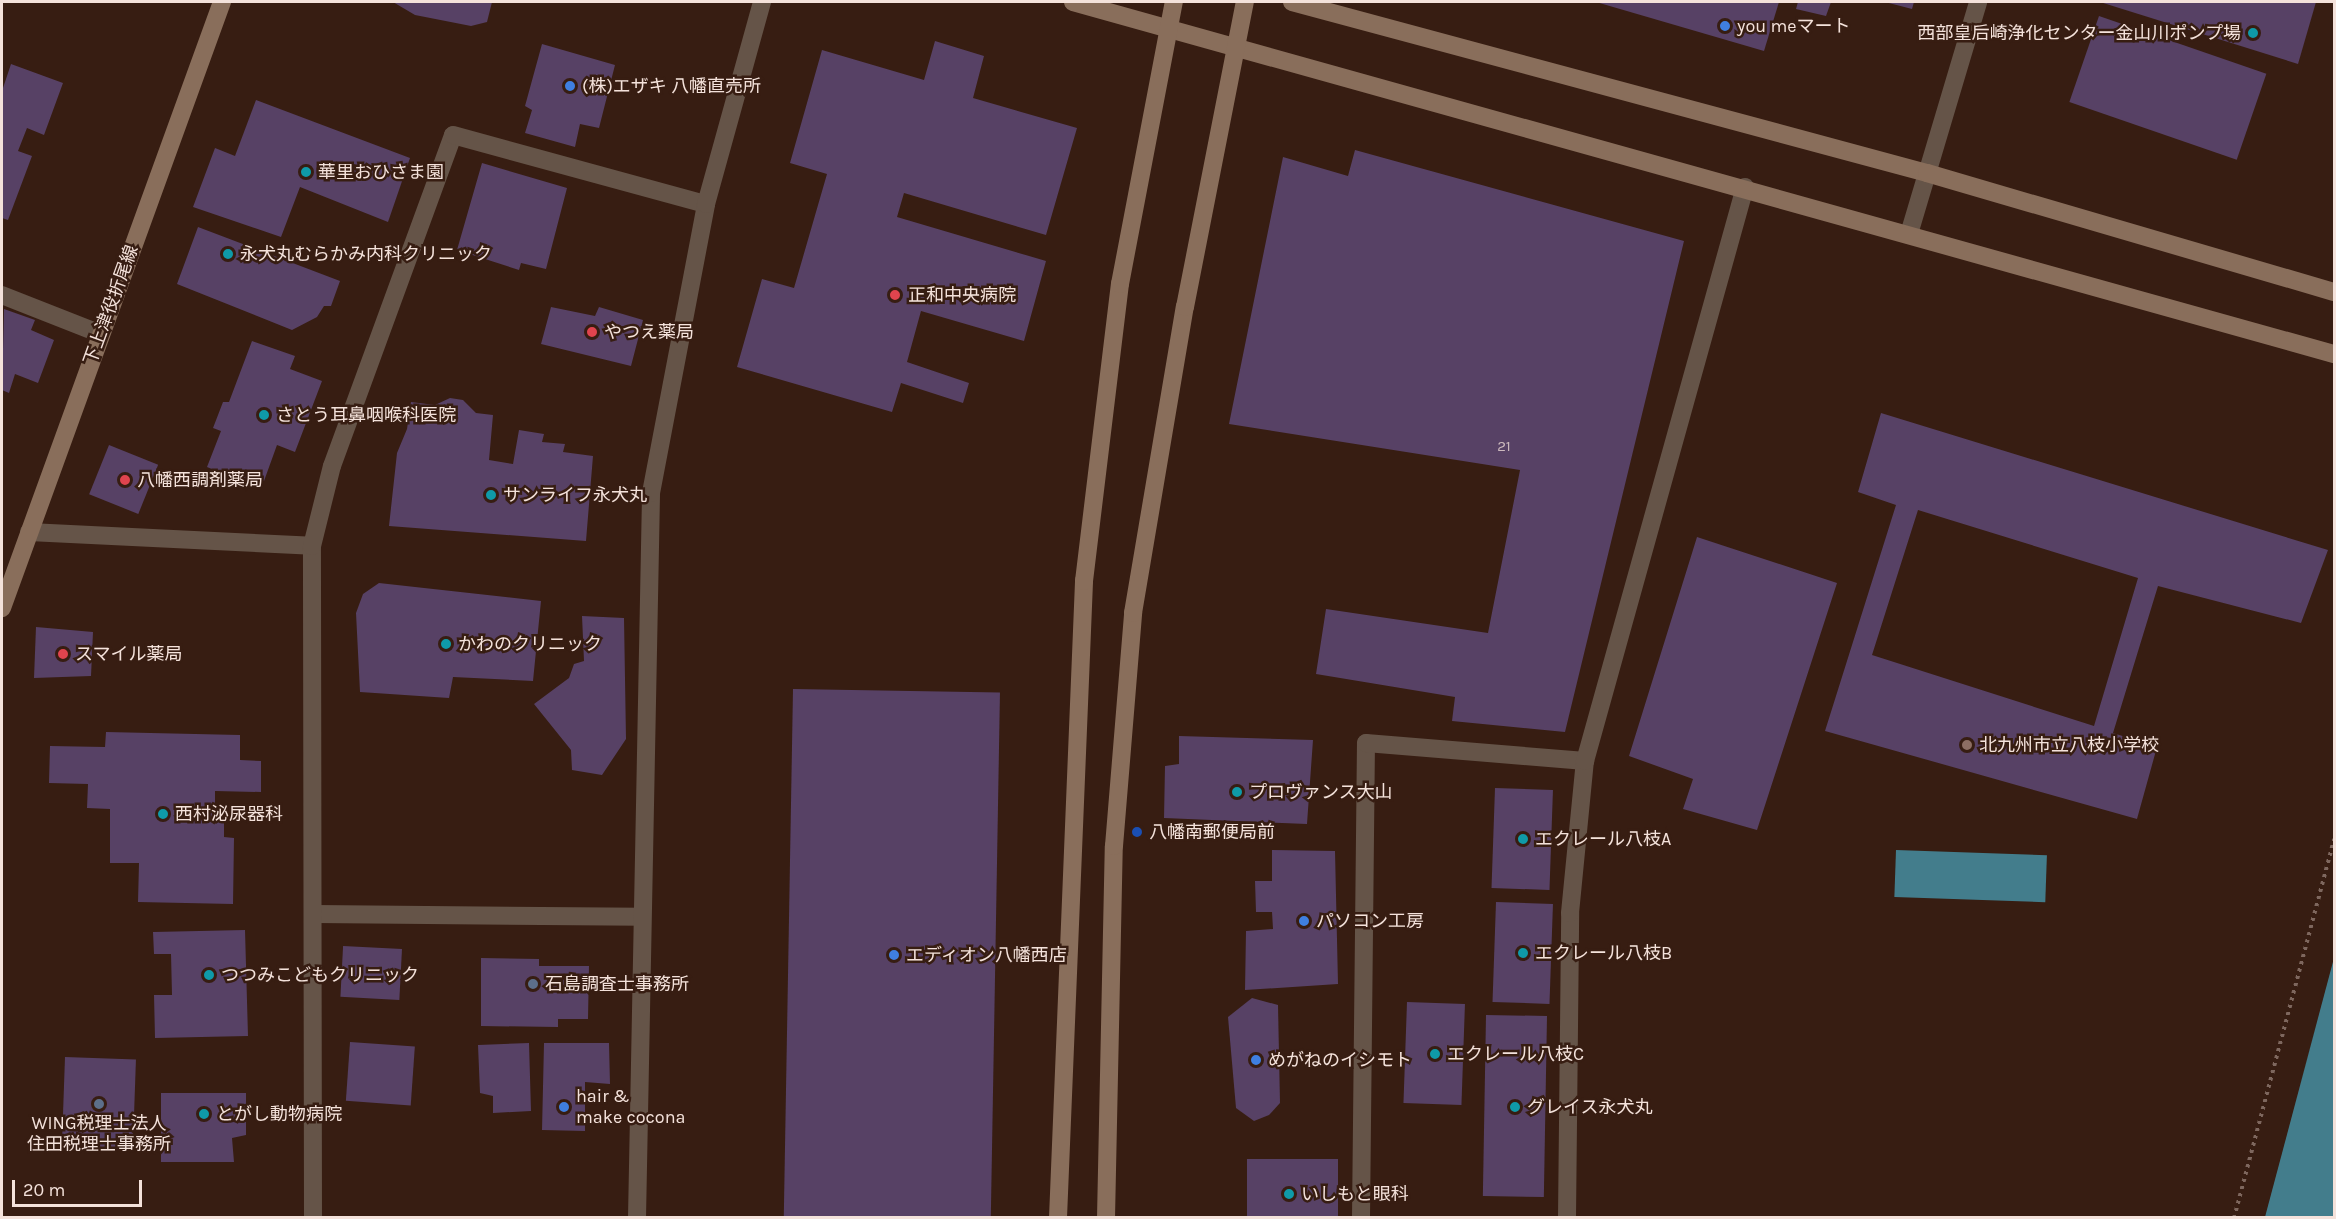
<!DOCTYPE html>
<meta charset="utf-8">
<style>
body{margin:0}
#map{position:relative;width:2336px;height:1219px;overflow:hidden;background:#371d12;font-family:Karla,"Noto Sans JP",sans-serif}
div>[style]{position:absolute}
[style*='--x']{left:calc(var(--x)*1px);top:calc(var(--y)*1px);width:calc(var(--w)*1px);rotate:calc(var(--a)*1deg)}
.water>*{inset:0;background:#437d8c;transform-origin:0 0}
.building>*{inset:0;background:#574165;transform-origin:0 0}
.path>*{height:4px;margin-top:-2px;transform-origin:0;background:repeating-linear-gradient(90deg,#7e675e 0 3px,transparent 0 7.5px)}
.street>*{height:18px;margin:-9px;padding:0 9px;transform-origin:9px;border-radius:9px;background:#655448}
.secondary>*{height:18px;margin:-9px;padding:0 9px;transform-origin:9px;border-radius:9px;background:#896e5b}
.dots>*{width:16px;height:16px;translate:-50% -50%;box-sizing:border-box;border:3px solid #371d12;border-radius:50%}
span{translate:-50% -50%;white-space:nowrap;text-align:center;line-height:1.15;-webkit-text-stroke:5px #371d12;paint-order:stroke}
.number-label{font-size:15px;color:#cdbabe}
.number-label span{-webkit-text-stroke-width:0}
.poi-label{font-size:18px;color:#f4e2db}
.left{translate:0 -50%;text-align:left}
.right{translate:-100% -50%;text-align:right}
.street-label{font-size:18px;color:#f4e2db}
.frame{position:absolute;inset:0;border:3px solid #f4e2db;pointer-events:none}
.scale{position:absolute;left:12px;top:1180px;width:130px;height:27px;box-sizing:border-box;border:3px solid #f4e2db;border-top:0;padding-left:8px;font-size:18px;line-height:21px;white-space:nowrap;color:#f4e2db;-webkit-text-stroke:4px #371d12;paint-order:stroke}
</style>
<div id="map">
<div class="water">
<i style="left:1896px;top:850px;width:151px;height:47px;rotate:2deg"></i>
<i style="clip-path:polygon(2334px 958px,2334px 1217px,2265px 1217px)"></i>
</div>
<div class="building">
<i style="clip-path:polygon(393px 2px,492px 2px,487px 22px,471px 26px,415px 15px)"></i>
<i style="clip-path:polygon(1596px 2px,1779px 2px,1764px 51px)"></i>
<i style="clip-path:polygon(1798px 2px,1831px 2px,1826px 16px,1796px 9px)"></i>
<i style="clip-path:polygon(1885px 2px,1914px 2px,1912px 9px)"></i>
<i style="clip-path:polygon(2100px 2px,2316px 2px,2298px 64px)"></i>
<i style="left:2099px;top:16px;width:177px;height:91px;rotate:19deg"></i>
<i style="clip-path:polygon(935px 41px,984px 56px,973px 98px,1077px 128px,1046px 235px,904px 193px,897px 217px,1046px 261px,1024px 341px,921px 311px,907px 362px,969px 383px,963px 403px,901px 383px,892px 412px,737px 367px,762px 279px,794px 288px,827px 174px,790px 163px,822px 50px,924px 80px)"></i>
<i style="clip-path:polygon(542px 44px,615px 65px,599px 128px,580px 124px,575px 147px,525px 133px,532px 110px,525px 106px)"></i>
<i style="clip-path:polygon(11px 64px,63px 83px,44px 135px,27px 128px,18px 151px,32px 156px,8px 220px,2px 218px,2px 91px)"></i>
<i style="clip-path:polygon(256px 100px,410px 158px,388px 222px,300px 187px,281px 237px,193px 207px,215px 148px,235px 156px)"></i>
<i style="clip-path:polygon(1355px 150px,1684px 241px,1565px 732px,1452px 721px,1455px 697px,1316px 674px,1326px 609px,1488px 633px,1520px 470px,1229px 424px,1283px 157px,1348px 176px)"></i>
<i style="clip-path:polygon(482px 163px,567px 188px,546px 269px,521px 263px,519px 270px,457px 250px)"></i>
<i style="clip-path:polygon(198px 227px,340px 281px,331px 306px,324px 306px,317px 317px,292px 330px,177px 284px)"></i>
<i style="clip-path:polygon(551px 307px,595px 316px,599px 307px,643px 320px,631px 366px,541px 344px)"></i>
<i style="clip-path:polygon(4px 309px,35px 320px,31px 330px,54px 340px,38px 383px,15px 374px,9px 393px,2px 390px)"></i>
<i style="clip-path:polygon(252px 341px,295px 356px,290px 369px,322px 381px,295px 452px,277px 445px,264px 481px,251px 476px,246px 483px,207px 467px,221px 431px,213px 428px,223px 402px,229px 402px)"></i>
<i style="clip-path:polygon(450px 398px,463px 400px,476px 413px,493px 415px,489px 460px,513px 464px,519px 430px,544px 434px,542px 442px,565px 444px,563px 452px,593px 456px,586px 541px,389px 526px,397px 453px,407px 429px,411px 402px,435px 405px)"></i>
<i style="clip-path:polygon(evenodd,1881px 413px,2328px 550px,2301px 623px,2158px 586px,2113px 733px,2157px 747px,2137px 819px,1825px 731px,1896px 505px,1858px 492px,1881px 413px,1918px 510px,2138px 578px,2094px 726px,1872px 655px,1918px 510px)"></i>
<i style="left:109px;top:445px;width:53px;height:53px;rotate:22deg"></i>
<i style="clip-path:polygon(1697px 537px,1837px 583px,1757px 830px,1683px 809px,1693px 779px,1629px 756px)"></i>
<i style="clip-path:polygon(379px 583px,541px 601px,533px 681px,453px 677px,449px 698px,360px 692px,356px 613px,363px 594px)"></i>
<i style="clip-path:polygon(582px 616px,624px 618px,626px 739px,602px 775px,572px 770px,571px 750px,534px 704px,569px 678px,574px 664px,584px 661px)"></i>
<i style="clip-path:polygon(36px 627px,93px 632px,91px 676px,34px 678px)"></i>
<i style="left:793px;top:689px;width:207px;height:529px;rotate:1deg"></i>
<i style="clip-path:polygon(106px 732px,240px 735px,240px 760px,261px 761px,261px 792px,215px 791px,215px 819px,224px 819px,224px 837px,234px 838px,233px 904px,138px 902px,139px 863px,110px 863px,110px 809px,87px 808px,88px 784px,49px 783px,50px 746px,105px 747px)"></i>
<i style="clip-path:polygon(1179px 736px,1313px 740px,1307px 824px,1164px 818px,1165px 766px,1179px 764px)"></i>
<i style="left:1495px;top:788px;width:58px;height:100px;rotate:2deg"></i>
<i style="clip-path:polygon(1272px 850px,1335px 851px,1338px 984px,1245px 990px,1246px 931px,1273px 929px,1272px 912px,1256px 912px,1255px 881px,1272px 881px)"></i>
<i style="left:1496px;top:902px;width:57px;height:100px;rotate:2deg"></i>
<i style="clip-path:polygon(245px 930px,248px 1036px,155px 1038px,154px 995px,172px 995px,171px 954px,154px 954px,153px 932px)"></i>
<i style="left:402px;top:949px;width:51px;height:59px;rotate:93deg"></i>
<i style="clip-path:polygon(481px 958px,539px 959px,539px 966px,589px 966px,588px 1019px,558px 1019px,558px 1027px,481px 1026px)"></i>
<i style="clip-path:polygon(1252px 998px,1278px 1005px,1280px 1103px,1269px 1115px,1254px 1121px,1236px 1108px,1228px 1017px)"></i>
<i style="left:1407px;top:1002px;width:58px;height:101px;rotate:2deg"></i>
<i style="left:1547px;top:1016px;width:181px;height:61px;rotate:91deg"></i>
<i style="left:350px;top:1042px;width:65px;height:59px;rotate:4deg"></i>
<i style="clip-path:polygon(529px 1043px,531px 1111px,493px 1113px,493px 1096px,480px 1093px,478px 1045px)"></i>
<i style="clip-path:polygon(544px 1043px,609px 1043px,610px 1084px,585px 1082px,585px 1131px,542px 1130px)"></i>
<i style="left:65px;top:1057px;width:71px;height:91px;rotate:2deg"></i>
<i style="clip-path:polygon(161px 1093px,246px 1093px,246px 1135px,232px 1138px,234px 1162px,161px 1162px)"></i>
<i style="left:1247px;top:1159px;width:91px;height:60px"></i>
</div>
<div class="path">
<i style="--x:2234;--y:1218;--w:392;--a:-75.2"></i>
</div>
<div class="street">
<i style="--x:1909;--y:234;--w:242;--a:-73.4"></i>
<i style="--x:2;--y:295;--w:106;--a:21.5"></i>
<i style="--x:29;--y:532;--w:283;--a:2.8"></i>
<i style="--x:315;--y:914;--w:327;--a:0.5"></i>
<i style="--x:313;--y:1218;--w:672;--a:-90.09"></i>
<i style="--x:312;--y:546;--w:82;--a:-76"></i>
<i style="--x:332;--y:466;--w:352;--a:-69.9"></i>
<i style="--x:453;--y:135;--w:262;--a:15.3"></i>
<i style="--x:637;--y:1218;--w:725;--a:-88.89"></i>
<i style="--x:651;--y:493;--w:294;--a:-79.2"></i>
<i style="--x:706;--y:204;--w:210;--a:-74.5"></i>
<i style="--x:1361;--y:1218;--w:475;--a:-89.4"></i>
<i style="--x:1366;--y:743;--w:220;--a:4.7"></i>
<i style="--x:1567;--y:1218;--w:305;--a:-89.4"></i>
<i style="--x:1570;--y:913;--w:153;--a:-84.4"></i>
<i style="--x:1585;--y:761;--w:596;--a:-74.42"></i>
</div>
<div class="secondary">
<i style="--x:1073;--y:2;--w:1309;--a:15.6"></i>
<i style="--x:1292;--y:2;--w:658;--a:15.07"></i>
<i style="--x:1927;--y:173;--w:424;--a:16.3"></i>
<i style="--x:2;--y:608;--w:645;--a:-70.05"></i>
<i style="--x:1058;--y:1218;--w:638;--a:-87.66"></i>
<i style="--x:1084;--y:581;--w:299;--a:-83.1"></i>
<i style="--x:1120;--y:284;--w:287;--a:-79.2"></i>
<i style="--x:1106;--y:1218;--w:372;--a:-88.8"></i>
<i style="--x:1114;--y:846;--w:234;--a:-85.3"></i>
<i style="--x:1133;--y:613;--w:310;--a:-80.4"></i>
<i style="--x:1185;--y:307;--w:311;--a:-78.9"></i>
</div>
<div class="dots">
<i style="left:1725px;top:26px;background:#3f7fe0"></i>
<i style="left:2253px;top:33px;background:#0f9aa8"></i>
<i style="left:570px;top:86px;background:#3f7fe0"></i>
<i style="left:306px;top:172px;background:#0f9aa8"></i>
<i style="left:228px;top:254px;background:#0f9aa8"></i>
<i style="left:895px;top:295px;background:#e0444e"></i>
<i style="left:592px;top:332px;background:#e0444e"></i>
<i style="left:264px;top:415px;background:#0f9aa8"></i>
<i style="left:125px;top:480px;background:#e0444e"></i>
<i style="left:491px;top:495px;background:#0f9aa8"></i>
<i style="left:446px;top:644px;background:#0f9aa8"></i>
<i style="left:63px;top:654px;background:#e0444e"></i>
<i style="left:1967px;top:745px;background:#8d6e63"></i>
<i style="left:1237px;top:792px;background:#0f9aa8"></i>
<i style="left:163px;top:814px;background:#0f9aa8"></i>
<i style="left:1137px;top:832px;background:#1a4fb4"></i>
<i style="left:1523px;top:839px;background:#0f9aa8"></i>
<i style="left:1304px;top:921px;background:#3f7fe0"></i>
<i style="left:1523px;top:953px;background:#0f9aa8"></i>
<i style="left:894px;top:955px;background:#3f7fe0"></i>
<i style="left:209px;top:975px;background:#0f9aa8"></i>
<i style="left:533px;top:984px;background:#5c6f8a"></i>
<i style="left:1435px;top:1054px;background:#0f9aa8"></i>
<i style="left:1256px;top:1060px;background:#3f7fe0"></i>
<i style="left:99px;top:1104px;background:#5c6f8a"></i>
<i style="left:564px;top:1107px;background:#3f7fe0"></i>
<i style="left:1515px;top:1107px;background:#0f9aa8"></i>
<i style="left:204px;top:1114px;background:#0f9aa8"></i>
<i style="left:1289px;top:1194px;background:#0f9aa8"></i>
</div>
<div class="number-label">
<span style="left:1504px;top:447px">21</span>
</div>
<div class="poi-label">
<span class="left" style="left:1737px;top:26px">you meマート</span>
<span class="right" style="left:2241px;top:33px">西部皇后崎浄化センター金山川ポンプ場</span>
<span class="left" style="left:582px;top:86px">(株)エザキ 八幡直売所</span>
<span class="left" style="left:318px;top:172px">華里おひさま園</span>
<span class="left" style="left:240px;top:254px">永犬丸むらかみ内科クリニック</span>
<span class="left" style="left:908px;top:295px">正和中央病院</span>
<span class="left" style="left:604px;top:332px">やつえ薬局</span>
<span class="left" style="left:276px;top:415px">さとう耳鼻咽喉科医院</span>
<span class="left" style="left:137px;top:480px">八幡西調剤薬局</span>
<span class="left" style="left:503px;top:495px">サンライフ永犬丸</span>
<span class="left" style="left:458px;top:644px">かわのクリニック</span>
<span class="left" style="left:75px;top:654px">スマイル薬局</span>
<span class="left" style="left:1979px;top:745px">北九州市立八枝小学校</span>
<span class="left" style="left:1249px;top:792px">プロヴァンス大山</span>
<span class="left" style="left:175px;top:814px">西村泌尿器科</span>
<span class="left" style="left:1149px;top:832px">八幡南郵便局前</span>
<span class="left" style="left:1535px;top:839px">エクレール八枝A</span>
<span class="left" style="left:1316px;top:921px">パソコン工房</span>
<span class="left" style="left:1535px;top:953px">エクレール八枝B</span>
<span class="left" style="left:906px;top:955px">エディオン八幡西店</span>
<span class="left" style="left:221px;top:975px">つつみこどもクリニック</span>
<span class="left" style="left:545px;top:984px">石島調査士事務所</span>
<span class="left" style="left:1447px;top:1054px">エクレール八枝C</span>
<span class="left" style="left:1268px;top:1060px">めがねのイシモト</span>
<span class="left" style="left:576px;top:1107px">hair &amp;<br>make cocona</span>
<span class="left" style="left:1527px;top:1107px">グレイス永犬丸</span>
<span class="left" style="left:216px;top:1114px">とがし動物病院</span>
<span style="left:99px;top:1134px">WING税理士法人<br>住田税理士事務所</span>
<span class="left" style="left:1301px;top:1194px">いしもと眼科</span>
</div>
<div class="street-label">
<span style="left:111px;top:305px;rotate:-70deg">下上津役折尾線</span>
</div>
<div class="frame"></div>
<div class="scale">20 m</div>
</div>
